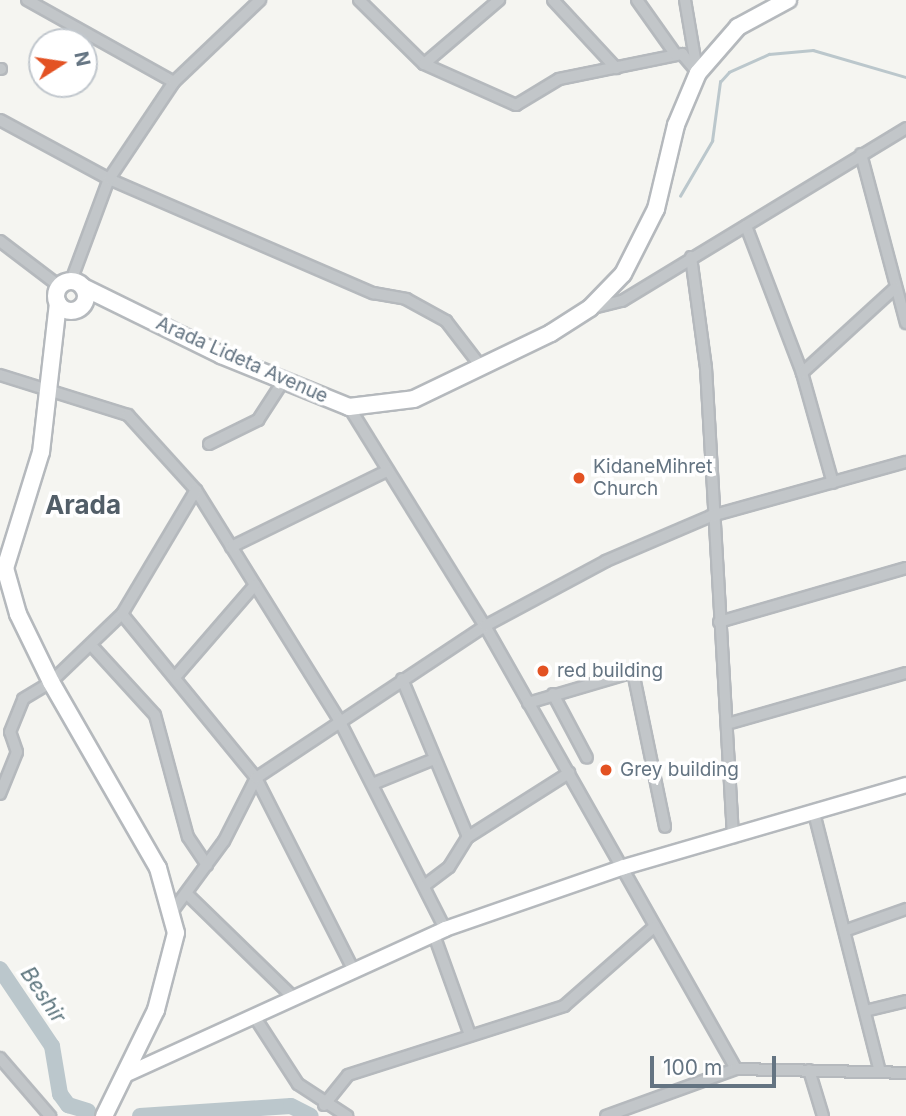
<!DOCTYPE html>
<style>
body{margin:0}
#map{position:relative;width:906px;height:1116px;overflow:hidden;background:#f5f5f1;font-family:Inter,sans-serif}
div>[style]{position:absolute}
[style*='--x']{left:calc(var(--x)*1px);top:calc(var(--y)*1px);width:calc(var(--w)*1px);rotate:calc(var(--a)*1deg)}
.stream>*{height:2.5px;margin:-1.25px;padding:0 1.25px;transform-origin:1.25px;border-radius:1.25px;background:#bbc7cc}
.river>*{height:16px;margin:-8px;padding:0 8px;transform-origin:8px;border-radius:8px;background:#bbc7cc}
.roads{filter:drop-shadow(2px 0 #b5b9bd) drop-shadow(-2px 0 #b5b9bd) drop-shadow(0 2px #b5b9bd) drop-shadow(0 -2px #b5b9bd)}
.minor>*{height:10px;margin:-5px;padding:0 5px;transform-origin:5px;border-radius:5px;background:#c2c6c9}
.major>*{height:14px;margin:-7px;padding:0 7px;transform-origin:7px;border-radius:7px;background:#fff}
.highway>*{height:16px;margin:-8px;padding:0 8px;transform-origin:8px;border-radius:8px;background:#fff}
.highway>.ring{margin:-8px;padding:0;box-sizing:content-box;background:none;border:16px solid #fff;border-radius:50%}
.dots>*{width:19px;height:19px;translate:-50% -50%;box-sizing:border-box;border:4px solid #fff;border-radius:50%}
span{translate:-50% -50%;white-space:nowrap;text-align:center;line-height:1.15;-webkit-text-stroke:7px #fff;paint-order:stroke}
.street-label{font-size:19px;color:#647482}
.poi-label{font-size:19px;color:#647482}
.left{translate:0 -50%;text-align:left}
.water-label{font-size:21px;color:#5f777f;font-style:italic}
.district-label{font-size:26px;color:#525e68;font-weight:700}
.north{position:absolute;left:28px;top:28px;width:70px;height:70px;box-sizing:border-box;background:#fff;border:2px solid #c1c7cd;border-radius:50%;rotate:78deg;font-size:19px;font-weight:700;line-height:28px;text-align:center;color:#647482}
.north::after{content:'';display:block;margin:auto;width:24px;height:32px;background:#e35223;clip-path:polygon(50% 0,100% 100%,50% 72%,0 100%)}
.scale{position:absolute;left:650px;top:1056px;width:126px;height:32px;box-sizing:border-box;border:4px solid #647482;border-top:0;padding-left:9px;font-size:21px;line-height:24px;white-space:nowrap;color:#647482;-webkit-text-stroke:5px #fff;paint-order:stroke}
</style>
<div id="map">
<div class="stream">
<i style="--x:680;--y:196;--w:64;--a:-59.8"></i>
<i style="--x:712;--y:141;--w:60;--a:-82.3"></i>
<i style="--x:720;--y:82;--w:13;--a:-48"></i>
<i style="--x:729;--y:72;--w:44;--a:-24.2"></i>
<i style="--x:769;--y:54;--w:44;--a:-5.2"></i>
<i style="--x:813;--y:50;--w:97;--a:16.2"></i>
</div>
<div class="river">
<i style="--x:0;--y:969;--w:93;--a:56"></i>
<i style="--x:52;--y:1046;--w:49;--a:80.5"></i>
<i style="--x:60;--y:1094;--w:14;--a:54"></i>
<i style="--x:68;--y:1105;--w:21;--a:17"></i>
<i style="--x:140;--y:1116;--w:151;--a:-3.8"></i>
<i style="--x:291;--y:1106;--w:22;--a:27"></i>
</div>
<div class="roads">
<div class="minor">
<i style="--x:27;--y:0;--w:168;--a:29.2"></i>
<i style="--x:359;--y:0;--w:91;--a:44.6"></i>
<i style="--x:424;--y:64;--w:101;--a:24"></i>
<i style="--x:516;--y:105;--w:50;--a:-31.2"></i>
<i style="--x:559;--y:79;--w:126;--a:-11.5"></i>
<i style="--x:682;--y:54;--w:25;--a:50"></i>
<i style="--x:553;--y:0;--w:93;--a:47.2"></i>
<i style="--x:637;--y:0;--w:67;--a:54.7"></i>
<i style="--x:685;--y:0;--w:71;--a:80.3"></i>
<i style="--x:424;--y:64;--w:99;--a:-40.5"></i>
<i style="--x:0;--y:69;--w:1;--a:0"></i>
<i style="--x:0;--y:120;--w:124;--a:28.4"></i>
<i style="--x:109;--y:179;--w:288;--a:23.4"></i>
<i style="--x:373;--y:293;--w:34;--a:10"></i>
<i style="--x:406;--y:299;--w:46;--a:28.8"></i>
<i style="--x:446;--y:321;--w:59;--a:52.5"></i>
<i style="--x:861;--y:154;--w:175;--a:75.1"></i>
<i style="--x:746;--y:226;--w:157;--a:69.1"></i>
<i style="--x:802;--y:373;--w:114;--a:74.3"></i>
<i style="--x:0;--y:241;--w:74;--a:37.3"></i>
<i style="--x:691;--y:257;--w:112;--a:82.3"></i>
<i style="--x:706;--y:368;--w:470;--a:86.7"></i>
<i style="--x:71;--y:281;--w:109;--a:-69.6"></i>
<i style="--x:109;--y:179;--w:117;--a:-56.2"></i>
<i style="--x:174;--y:82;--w:119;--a:-43.6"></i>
<i style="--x:593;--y:308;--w:30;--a:-14"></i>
<i style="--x:622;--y:301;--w:333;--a:-31.3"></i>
<i style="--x:802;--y:373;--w:126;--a:-42.4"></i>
<i style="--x:0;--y:375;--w:134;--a:17.4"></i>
<i style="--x:128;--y:415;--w:101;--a:47.8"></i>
<i style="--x:196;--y:490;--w:269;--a:58.1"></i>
<i style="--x:338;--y:718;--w:237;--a:63.1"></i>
<i style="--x:349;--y:407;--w:258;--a:58.2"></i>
<i style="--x:485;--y:626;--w:509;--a:60.46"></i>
<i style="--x:209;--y:444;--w:55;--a:-26.1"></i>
<i style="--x:258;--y:420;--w:48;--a:-57"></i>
<i style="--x:231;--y:547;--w:174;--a:-26"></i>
<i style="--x:122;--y:614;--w:212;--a:50.7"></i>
<i style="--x:256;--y:778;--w:214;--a:63.1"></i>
<i style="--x:719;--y:622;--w:195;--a:-16.1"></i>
<i style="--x:92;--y:646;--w:93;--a:47.6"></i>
<i style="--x:155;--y:715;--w:126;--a:74.9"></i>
<i style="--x:188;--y:837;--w:34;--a:56"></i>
<i style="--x:177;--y:675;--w:119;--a:-49.1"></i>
<i style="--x:402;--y:679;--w:171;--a:67.3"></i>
<i style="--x:553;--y:694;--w:72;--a:62"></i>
<i style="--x:528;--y:703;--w:109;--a:-16.4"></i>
<i style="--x:633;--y:672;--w:158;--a:78.3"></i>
<i style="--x:727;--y:724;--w:186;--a:-15.9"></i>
<i style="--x:375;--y:783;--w:61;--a:-22"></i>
<i style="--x:0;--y:794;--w:45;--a:-68"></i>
<i style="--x:17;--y:752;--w:21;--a:-109"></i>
<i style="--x:10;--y:732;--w:35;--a:-68"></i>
<i style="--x:23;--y:699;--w:33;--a:-31"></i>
<i style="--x:51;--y:682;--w:98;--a:-43.8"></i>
<i style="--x:122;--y:614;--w:144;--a:-59.2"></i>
<i style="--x:814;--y:813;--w:267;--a:75.7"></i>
<i style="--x:424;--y:886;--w:31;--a:-37"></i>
<i style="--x:449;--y:867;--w:36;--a:-58"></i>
<i style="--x:468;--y:837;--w:120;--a:-32.4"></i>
<i style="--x:187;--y:894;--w:148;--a:44.2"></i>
<i style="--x:174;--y:909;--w:84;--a:-53.7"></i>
<i style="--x:224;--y:841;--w:71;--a:-63.1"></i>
<i style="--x:256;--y:778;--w:275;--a:-33.6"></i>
<i style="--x:485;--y:626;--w:137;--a:-28.2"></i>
<i style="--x:606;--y:561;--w:114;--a:-23.2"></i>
<i style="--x:711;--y:516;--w:202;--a:-15.5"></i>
<i style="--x:847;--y:930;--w:63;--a:-19.6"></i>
<i style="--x:434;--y:935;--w:106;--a:70.2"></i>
<i style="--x:865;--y:1011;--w:42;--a:-13.7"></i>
<i style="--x:254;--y:1016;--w:81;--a:57.1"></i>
<i style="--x:298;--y:1084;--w:59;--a:33.1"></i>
<i style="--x:0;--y:1058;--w:77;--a:49.2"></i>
<i style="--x:809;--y:1070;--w:48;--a:73.1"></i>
<i style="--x:324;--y:1105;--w:38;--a:-51"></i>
<i style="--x:348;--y:1075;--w:227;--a:-17.7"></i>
<i style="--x:564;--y:1006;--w:120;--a:-41.3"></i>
<i style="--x:606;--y:1116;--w:138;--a:-19.9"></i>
<i style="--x:736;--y:1069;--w:170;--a:1.3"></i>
</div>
<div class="major">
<i style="--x:125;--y:1075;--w:352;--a:-24.5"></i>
<i style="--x:445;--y:929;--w:189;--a:-19.1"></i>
<i style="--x:624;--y:867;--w:294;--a:-16.2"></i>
</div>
<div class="highway">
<i class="ring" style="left:56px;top:281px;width:14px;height:14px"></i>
<i style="--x:83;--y:287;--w:154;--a:26.2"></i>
<i style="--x:221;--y:355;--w:138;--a:22.1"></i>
<i style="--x:349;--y:407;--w:65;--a:-7"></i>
<i style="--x:414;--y:399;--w:152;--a:-25.7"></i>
<i style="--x:551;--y:333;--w:46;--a:-32.7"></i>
<i style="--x:590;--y:308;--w:47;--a:-45.9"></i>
<i style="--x:623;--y:274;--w:73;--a:-63.1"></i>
<i style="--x:656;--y:209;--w:86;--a:-76.6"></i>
<i style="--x:676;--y:125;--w:56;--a:-67.1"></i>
<i style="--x:698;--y:73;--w:61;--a:-49"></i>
<i style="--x:738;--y:27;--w:57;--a:-28.4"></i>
<i style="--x:58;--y:303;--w:150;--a:96.5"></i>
<i style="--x:41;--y:452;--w:121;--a:107.2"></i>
<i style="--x:5;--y:568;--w:48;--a:74.2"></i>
<i style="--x:18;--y:614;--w:76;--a:64.1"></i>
<i style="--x:51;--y:682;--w:215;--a:60.1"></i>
<i style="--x:158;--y:868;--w:67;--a:74.5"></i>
<i style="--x:176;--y:933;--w:80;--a:104.6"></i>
<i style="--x:156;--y:1010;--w:118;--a:116.1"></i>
</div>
</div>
<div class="dots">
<i style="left:579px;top:478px;background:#e35223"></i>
<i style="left:543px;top:671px;background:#e35223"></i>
<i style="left:606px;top:770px;background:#e35223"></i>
</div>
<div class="street-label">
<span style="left:242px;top:360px;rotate:24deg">Arada Lideta Avenue</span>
</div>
<div class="poi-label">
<span class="left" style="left:593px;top:478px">KidaneMihret<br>Church</span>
<span class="left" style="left:557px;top:671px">red building</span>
<span class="left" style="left:620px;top:770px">Grey building</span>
</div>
<div class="water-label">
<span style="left:43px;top:995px;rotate:56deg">Beshir</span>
</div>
<div class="district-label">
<span style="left:83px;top:505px">Arada</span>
</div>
<div class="north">N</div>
<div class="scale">100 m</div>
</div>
